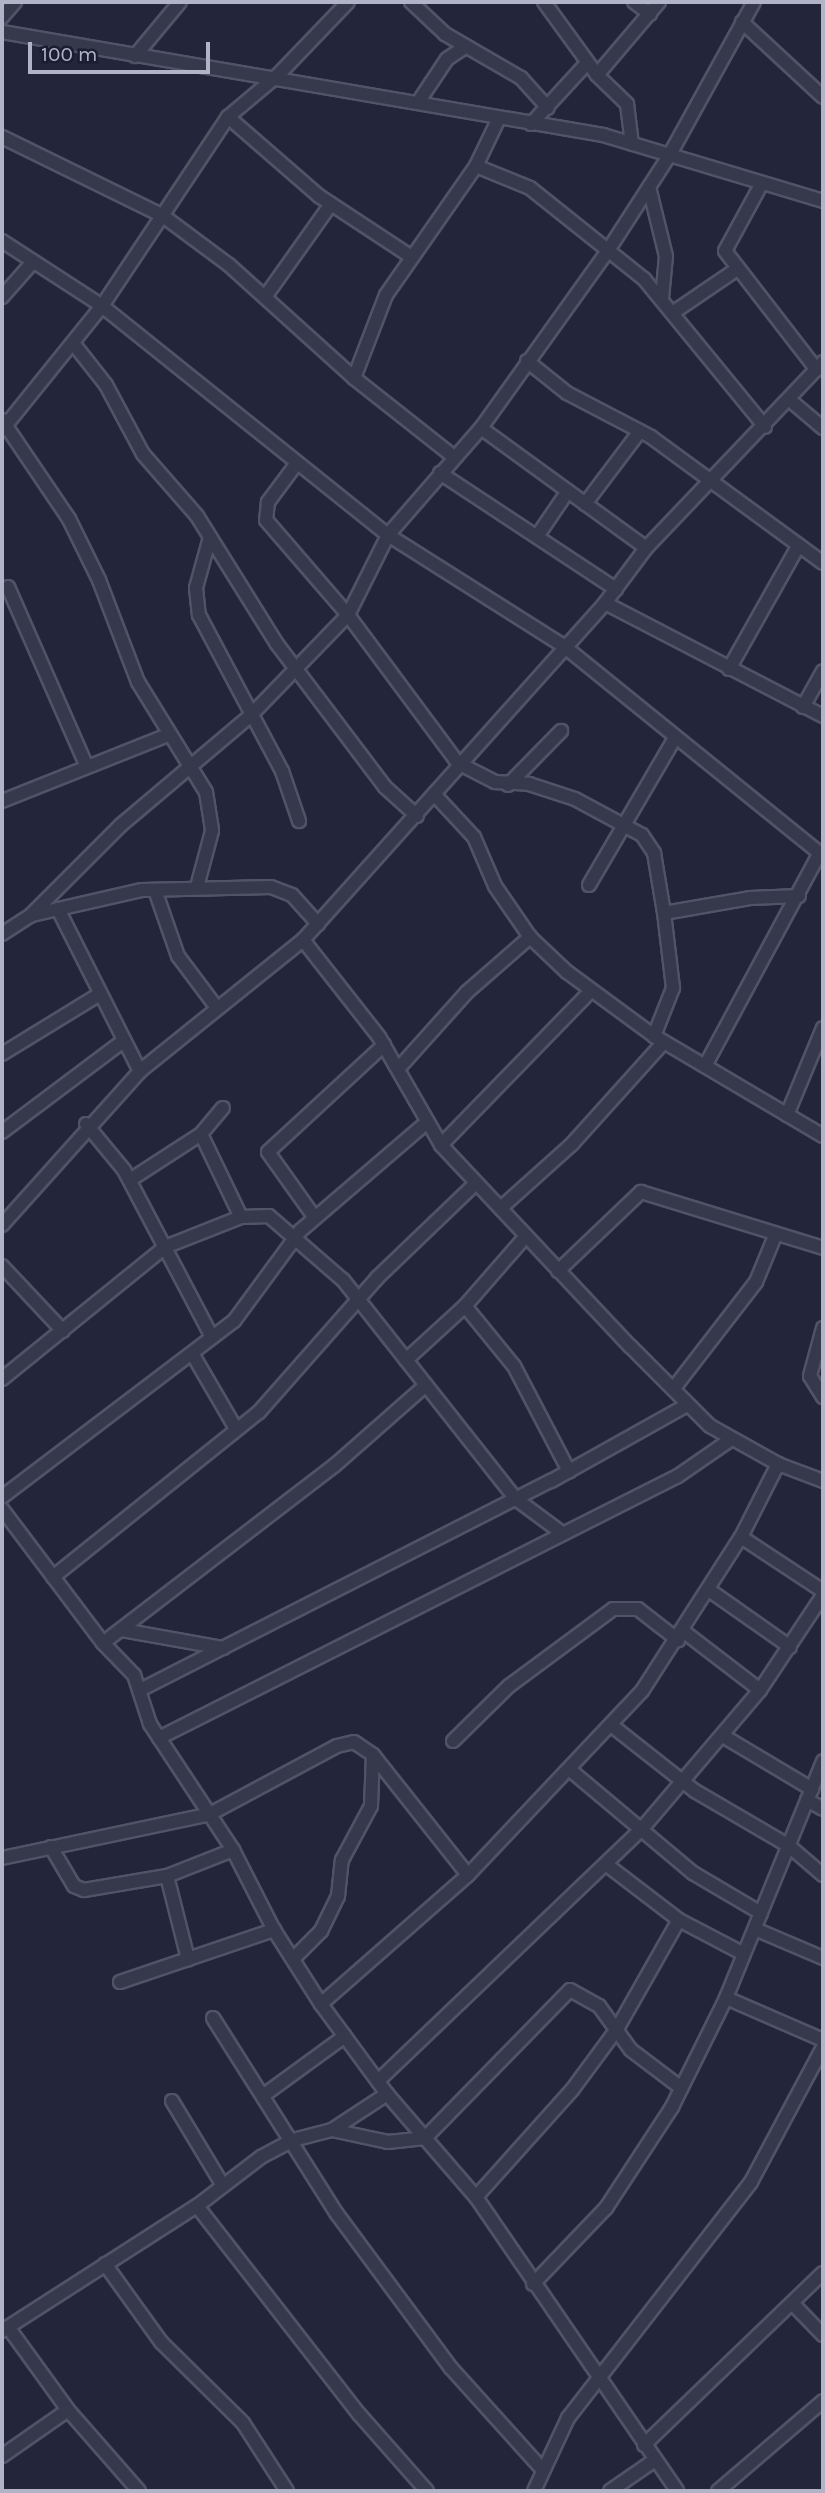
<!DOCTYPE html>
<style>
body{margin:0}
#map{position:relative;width:825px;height:2493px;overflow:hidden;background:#23253b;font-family:Karla,sans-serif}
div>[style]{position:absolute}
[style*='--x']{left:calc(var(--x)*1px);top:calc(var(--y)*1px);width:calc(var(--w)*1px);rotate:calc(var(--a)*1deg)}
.roads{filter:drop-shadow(2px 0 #515366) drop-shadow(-2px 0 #515366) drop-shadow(0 2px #515366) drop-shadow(0 -2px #515366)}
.street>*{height:12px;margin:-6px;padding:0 6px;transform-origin:6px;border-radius:6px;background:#36384b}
span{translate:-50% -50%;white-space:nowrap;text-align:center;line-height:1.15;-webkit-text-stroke:6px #1c1d30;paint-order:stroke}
.frame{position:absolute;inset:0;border:4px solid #b2b3c7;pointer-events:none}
.scale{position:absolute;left:28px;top:42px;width:182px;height:32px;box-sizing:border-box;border:4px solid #b2b3c7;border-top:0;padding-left:9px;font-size:21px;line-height:24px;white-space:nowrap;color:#b2b3c7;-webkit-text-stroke:5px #1c1d30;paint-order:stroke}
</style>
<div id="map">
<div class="roads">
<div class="street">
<i style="--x:411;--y:2;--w:47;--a:43.3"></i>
<i style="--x:445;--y:34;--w:88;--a:30.1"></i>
<i style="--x:521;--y:78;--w:40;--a:48"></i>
<i style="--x:544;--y:2;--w:90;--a:54"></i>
<i style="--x:597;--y:75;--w:42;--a:44"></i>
<i style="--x:627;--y:104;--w:40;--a:82.9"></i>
<i style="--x:634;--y:2;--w:20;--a:37"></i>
<i style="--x:2;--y:17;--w:20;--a:-49"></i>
<i style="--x:742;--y:22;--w:110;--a:42.8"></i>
<i style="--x:2;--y:32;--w:610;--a:9.72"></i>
<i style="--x:603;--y:135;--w:230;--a:16.7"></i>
<i style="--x:135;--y:56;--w:70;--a:-50.2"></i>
<i style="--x:597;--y:75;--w:96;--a:-49.7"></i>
<i style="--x:419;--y:101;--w:50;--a:-56.3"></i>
<i style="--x:447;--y:59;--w:22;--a:-34"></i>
<i style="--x:228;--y:117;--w:121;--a:41"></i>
<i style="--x:319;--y:196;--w:109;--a:33.4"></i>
<i style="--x:531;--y:124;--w:83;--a:-47.4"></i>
<i style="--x:2;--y:137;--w:179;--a:26.1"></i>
<i style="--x:163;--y:216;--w:82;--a:36.6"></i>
<i style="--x:229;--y:265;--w:169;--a:42.1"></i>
<i style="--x:354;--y:378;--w:127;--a:38.3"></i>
<i style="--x:476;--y:166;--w:58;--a:22.2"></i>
<i style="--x:530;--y:188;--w:146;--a:38.6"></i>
<i style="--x:644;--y:279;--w:191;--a:50.7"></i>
<i style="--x:762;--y:183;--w:77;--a:118.6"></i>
<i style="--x:725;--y:251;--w:150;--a:52.3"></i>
<i style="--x:649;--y:187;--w:71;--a:76.2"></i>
<i style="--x:666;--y:256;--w:42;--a:95.4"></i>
<i style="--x:2;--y:241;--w:119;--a:33"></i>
<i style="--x:102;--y:306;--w:366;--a:38.7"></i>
<i style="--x:388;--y:535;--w:209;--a:32.3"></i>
<i style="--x:565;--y:647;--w:332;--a:39"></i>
<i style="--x:2;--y:297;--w:47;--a:-48.5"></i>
<i style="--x:265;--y:297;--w:114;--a:-54.6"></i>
<i style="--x:674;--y:312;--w:76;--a:-34.3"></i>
<i style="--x:73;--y:343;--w:53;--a:51.8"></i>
<i style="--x:106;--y:385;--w:78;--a:61.8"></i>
<i style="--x:143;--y:454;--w:82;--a:48.9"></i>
<i style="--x:197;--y:516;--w:151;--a:58"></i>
<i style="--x:277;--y:644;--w:179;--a:52.9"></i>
<i style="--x:385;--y:787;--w:43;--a:42.2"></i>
<i style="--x:527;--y:361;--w:51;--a:38.7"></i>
<i style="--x:567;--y:393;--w:95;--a:27.6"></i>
<i style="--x:651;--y:437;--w:213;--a:36.2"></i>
<i style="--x:354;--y:378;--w:89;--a:-68.9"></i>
<i style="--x:386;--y:295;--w:157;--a:-55.1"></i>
<i style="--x:476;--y:166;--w:53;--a:-64.4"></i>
<i style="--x:791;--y:401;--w:42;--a:40.2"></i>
<i style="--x:2;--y:420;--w:120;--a:55.9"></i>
<i style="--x:69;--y:519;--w:68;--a:63.8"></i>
<i style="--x:99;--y:580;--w:109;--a:69.1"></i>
<i style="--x:138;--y:682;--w:129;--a:58.3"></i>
<i style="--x:206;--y:792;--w:39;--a:81"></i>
<i style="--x:212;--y:831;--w:58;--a:105"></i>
<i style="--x:481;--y:428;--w:204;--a:36"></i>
<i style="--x:2;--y:430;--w:159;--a:-51.1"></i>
<i style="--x:102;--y:306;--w:227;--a:-56.3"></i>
<i style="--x:228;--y:117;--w:65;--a:-40"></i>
<i style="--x:278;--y:75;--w:101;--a:-46.2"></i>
<i style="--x:297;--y:463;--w:49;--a:126.6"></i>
<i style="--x:268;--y:502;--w:18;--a:96"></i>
<i style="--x:266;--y:520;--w:125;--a:49.2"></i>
<i style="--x:348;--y:615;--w:184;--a:53.4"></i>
<i style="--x:458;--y:763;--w:42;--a:27.2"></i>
<i style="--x:495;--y:782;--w:34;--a:3"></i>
<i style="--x:529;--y:784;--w:48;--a:18.1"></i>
<i style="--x:575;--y:799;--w:76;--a:28.2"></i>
<i style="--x:642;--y:835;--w:22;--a:56"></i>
<i style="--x:654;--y:853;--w:61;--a:80.5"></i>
<i style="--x:664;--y:913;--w:87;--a:-9.9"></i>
<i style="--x:750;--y:898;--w:49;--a:-2.3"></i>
<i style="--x:440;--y:473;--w:211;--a:33.4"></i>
<i style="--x:585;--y:504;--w:91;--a:-53"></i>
<i style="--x:538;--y:535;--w:53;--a:-55.7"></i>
<i style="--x:210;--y:537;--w:53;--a:105.4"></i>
<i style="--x:196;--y:588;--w:27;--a:84"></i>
<i style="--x:199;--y:615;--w:177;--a:62"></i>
<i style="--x:282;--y:771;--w:53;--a:71.2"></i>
<i style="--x:8;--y:587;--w:194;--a:66.3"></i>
<i style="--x:605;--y:603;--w:246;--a:27.4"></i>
<i style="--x:729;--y:669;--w:142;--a:-60.6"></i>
<i style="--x:803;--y:707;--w:41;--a:-60.9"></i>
<i style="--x:508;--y:785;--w:76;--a:-45.5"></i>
<i style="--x:434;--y:794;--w:59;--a:47.1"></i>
<i style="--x:474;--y:837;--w:53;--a:66.8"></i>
<i style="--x:495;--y:886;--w:62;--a:55.5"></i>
<i style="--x:530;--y:937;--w:51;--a:43.4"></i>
<i style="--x:567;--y:972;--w:108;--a:36.3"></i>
<i style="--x:654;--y:1036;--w:196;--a:30.6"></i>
<i style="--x:2;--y:801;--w:179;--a:-21.7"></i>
<i style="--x:589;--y:885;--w:170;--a:-59.7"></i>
<i style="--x:155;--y:890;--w:70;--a:70.8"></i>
<i style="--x:178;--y:956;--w:65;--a:53.1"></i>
<i style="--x:58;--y:909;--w:182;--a:63.2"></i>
<i style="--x:32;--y:915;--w:113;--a:-12.8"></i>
<i style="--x:142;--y:890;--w:129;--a:-1.3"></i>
<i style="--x:271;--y:887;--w:22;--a:21"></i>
<i style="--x:292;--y:895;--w:39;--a:48"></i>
<i style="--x:2;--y:934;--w:33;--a:-33"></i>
<i style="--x:30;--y:916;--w:129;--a:-45"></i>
<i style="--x:121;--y:825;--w:169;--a:-40.2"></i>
<i style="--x:250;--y:716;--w:141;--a:-45.9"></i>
<i style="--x:348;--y:615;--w:89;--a:-63.4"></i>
<i style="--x:388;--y:535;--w:142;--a:-49"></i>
<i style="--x:481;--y:428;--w:220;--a:-54.4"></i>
<i style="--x:609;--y:249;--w:111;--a:-57.2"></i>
<i style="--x:669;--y:156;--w:176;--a:-61.1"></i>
<i style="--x:303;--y:940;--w:123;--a:51.9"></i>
<i style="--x:379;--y:1037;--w:125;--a:60.1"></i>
<i style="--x:441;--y:1145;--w:276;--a:46.8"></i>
<i style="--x:630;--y:1346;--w:113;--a:45"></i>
<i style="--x:710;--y:1426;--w:78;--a:29.2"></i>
<i style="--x:778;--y:1464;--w:48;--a:20.7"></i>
<i style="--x:654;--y:1036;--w:52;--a:-68.4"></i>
<i style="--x:673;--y:988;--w:76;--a:-96.8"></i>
<i style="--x:2;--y:1054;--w:115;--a:-31.5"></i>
<i style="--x:705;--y:1066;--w:241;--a:-61.7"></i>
<i style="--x:398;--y:1069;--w:103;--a:-48.1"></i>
<i style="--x:467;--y:992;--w:84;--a:-41.1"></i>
<i style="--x:787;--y:1115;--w:94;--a:-67.5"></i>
<i style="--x:86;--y:1124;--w:60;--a:50.4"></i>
<i style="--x:124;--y:1170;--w:189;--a:62.2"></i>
<i style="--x:2;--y:1132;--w:151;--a:-36.9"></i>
<i style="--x:201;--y:1134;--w:92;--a:64.3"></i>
<i style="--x:441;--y:1145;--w:215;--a:-45.8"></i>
<i style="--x:130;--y:1180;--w:85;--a:-32.9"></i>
<i style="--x:201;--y:1134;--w:34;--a:-50"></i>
<i style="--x:503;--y:1206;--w:93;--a:-41.9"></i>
<i style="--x:572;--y:1144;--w:137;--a:-48"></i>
<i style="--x:315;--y:1218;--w:81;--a:-125.5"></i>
<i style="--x:268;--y:1152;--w:158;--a:-42.7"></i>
<i style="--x:2;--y:1225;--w:207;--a:-48.1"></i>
<i style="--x:140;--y:1071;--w:209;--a:-38.8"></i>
<i style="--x:303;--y:940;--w:453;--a:-48.1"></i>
<i style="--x:605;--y:603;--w:69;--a:-53.3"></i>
<i style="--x:646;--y:548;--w:257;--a:-46.4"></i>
<i style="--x:2;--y:1266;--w:89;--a:46.8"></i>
<i style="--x:558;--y:1271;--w:115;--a:-43.6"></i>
<i style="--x:641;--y:1192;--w:190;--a:17.1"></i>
<i style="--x:465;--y:1306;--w:93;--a:-48.9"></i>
<i style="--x:823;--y:1328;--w:50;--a:105.2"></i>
<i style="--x:810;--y:1376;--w:25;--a:58"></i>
<i style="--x:193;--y:1355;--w:86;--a:59.8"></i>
<i style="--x:406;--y:1360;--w:80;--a:-42.5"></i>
<i style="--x:465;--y:1306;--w:77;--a:50.8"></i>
<i style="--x:514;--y:1366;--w:119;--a:62.4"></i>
<i style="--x:2;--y:1379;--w:210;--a:-39"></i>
<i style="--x:165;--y:1247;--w:82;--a:-21.5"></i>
<i style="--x:241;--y:1217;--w:28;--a:-2"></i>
<i style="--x:269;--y:1216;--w:98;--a:40.9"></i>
<i style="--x:343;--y:1280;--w:279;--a:51.7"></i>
<i style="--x:516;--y:1499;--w:57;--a:36.5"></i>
<i style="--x:674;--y:1388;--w:134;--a:-52.3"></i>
<i style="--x:756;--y:1282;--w:50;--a:-67.6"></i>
<i style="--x:2;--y:1497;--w:291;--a:-37.2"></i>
<i style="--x:234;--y:1321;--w:112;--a:-53.7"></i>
<i style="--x:300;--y:1231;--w:167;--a:-40.6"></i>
<i style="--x:2;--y:1509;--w:168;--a:53"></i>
<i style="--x:103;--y:1643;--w:45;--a:45.9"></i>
<i style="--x:134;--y:1675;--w:52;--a:71.9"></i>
<i style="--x:150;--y:1724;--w:151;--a:56.6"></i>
<i style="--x:233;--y:1850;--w:90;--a:62.9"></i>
<i style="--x:274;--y:1930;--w:88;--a:57.6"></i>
<i style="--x:321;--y:2004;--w:112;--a:53.7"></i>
<i style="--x:387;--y:2094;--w:136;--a:49.2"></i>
<i style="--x:476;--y:2197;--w:356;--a:55.6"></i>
<i style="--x:741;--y:1537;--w:98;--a:33.4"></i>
<i style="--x:53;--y:1577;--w:264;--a:-38.7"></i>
<i style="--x:259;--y:1412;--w:179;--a:-48.6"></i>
<i style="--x:377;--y:1278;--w:137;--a:-43.8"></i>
<i style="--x:709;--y:1590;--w:99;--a:35.1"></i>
<i style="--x:122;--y:1630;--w:103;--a:10.1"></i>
<i style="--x:683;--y:1631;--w:97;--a:37.5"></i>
<i style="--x:103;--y:1643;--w:292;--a:-37.5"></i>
<i style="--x:335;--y:1465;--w:120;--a:-41.3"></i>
<i style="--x:140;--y:1690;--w:461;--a:-27"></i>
<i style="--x:551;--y:1481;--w:156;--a:-29.2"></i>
<i style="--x:611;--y:1725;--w:107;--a:38.2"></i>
<i style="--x:695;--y:1791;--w:109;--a:30.3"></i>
<i style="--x:789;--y:1846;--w:45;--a:40.5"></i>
<i style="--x:723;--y:1736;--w:104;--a:30.8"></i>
<i style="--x:159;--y:1738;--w:581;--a:-26.79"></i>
<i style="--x:678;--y:1476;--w:63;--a:-34.7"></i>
<i style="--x:453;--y:1741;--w:78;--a:-44.5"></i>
<i style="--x:509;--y:1686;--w:129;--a:-36.5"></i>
<i style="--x:613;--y:1609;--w:25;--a:0"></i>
<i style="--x:638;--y:1609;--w:51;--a:37.8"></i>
<i style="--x:569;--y:1769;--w:162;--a:40"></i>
<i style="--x:693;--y:1873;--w:79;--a:30.5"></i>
<i style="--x:807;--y:1800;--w:18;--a:29"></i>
<i style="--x:51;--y:1847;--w:45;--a:59.5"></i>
<i style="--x:74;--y:1886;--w:11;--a:22"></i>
<i style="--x:84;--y:1890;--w:84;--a:-9.6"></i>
<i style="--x:167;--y:1876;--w:71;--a:-21.5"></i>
<i style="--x:2;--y:1858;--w:213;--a:-11.9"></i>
<i style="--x:210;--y:1814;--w:144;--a:-28.2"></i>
<i style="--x:337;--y:1746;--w:17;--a:-13"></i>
<i style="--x:354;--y:1742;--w:23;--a:34"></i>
<i style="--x:373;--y:1755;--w:153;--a:51.6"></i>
<i style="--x:607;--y:1865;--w:91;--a:37.4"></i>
<i style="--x:679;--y:1920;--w:73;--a:27.6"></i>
<i style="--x:167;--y:1876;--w:86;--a:75.8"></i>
<i style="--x:755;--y:1929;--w:74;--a:23.1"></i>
<i style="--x:293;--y:1959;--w:40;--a:-45"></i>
<i style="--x:321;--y:1931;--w:39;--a:-64"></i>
<i style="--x:338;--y:1896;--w:36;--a:-84"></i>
<i style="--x:342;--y:1860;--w:61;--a:-61.8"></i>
<i style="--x:371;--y:1806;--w:51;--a:-87.8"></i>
<i style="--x:120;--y:1982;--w:163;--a:-18.7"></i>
<i style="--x:726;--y:1998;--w:106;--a:23.4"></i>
<i style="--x:321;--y:2004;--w:196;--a:-41.3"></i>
<i style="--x:468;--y:1875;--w:253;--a:-46.6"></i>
<i style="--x:642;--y:1691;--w:183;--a:-57.3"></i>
<i style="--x:741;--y:1537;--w:82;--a:-63.1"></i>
<i style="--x:213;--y:2018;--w:232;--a:57.7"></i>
<i style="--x:337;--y:2214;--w:192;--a:53.5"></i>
<i style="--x:451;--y:2368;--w:137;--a:48"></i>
<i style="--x:378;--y:2081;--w:362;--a:-43.7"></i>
<i style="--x:640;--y:1831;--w:185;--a:-49.6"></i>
<i style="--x:760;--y:1690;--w:114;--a:-56.4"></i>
<i style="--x:264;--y:2095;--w:100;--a:-36.1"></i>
<i style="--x:172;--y:2101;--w:97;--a:58.9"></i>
<i style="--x:332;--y:2130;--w:57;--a:12.1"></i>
<i style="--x:388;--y:2142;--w:37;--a:-6"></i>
<i style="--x:425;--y:2138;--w:207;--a:-45.6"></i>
<i style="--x:570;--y:1990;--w:33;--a:29"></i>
<i style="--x:599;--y:2006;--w:54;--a:54"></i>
<i style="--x:631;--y:2050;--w:63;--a:37.2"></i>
<i style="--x:476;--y:2197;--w:144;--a:-48.1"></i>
<i style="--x:572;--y:2090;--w:76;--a:-53.6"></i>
<i style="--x:617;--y:2029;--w:125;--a:-60.4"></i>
<i style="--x:197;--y:2206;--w:264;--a:52.1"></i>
<i style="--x:359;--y:2414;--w:103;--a:48.6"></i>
<i style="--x:105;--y:2264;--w:96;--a:54.3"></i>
<i style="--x:161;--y:2342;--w:115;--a:44.6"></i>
<i style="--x:243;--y:2423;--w:81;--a:57.1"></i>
<i style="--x:533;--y:2284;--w:105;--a:-46.2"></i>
<i style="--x:606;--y:2208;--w:121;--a:-56.8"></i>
<i style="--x:672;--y:2107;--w:122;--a:-63.6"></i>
<i style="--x:726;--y:1998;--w:256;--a:-67.7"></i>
<i style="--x:792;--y:2303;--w:45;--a:45.9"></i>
<i style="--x:8;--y:2327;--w:102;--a:54.1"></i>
<i style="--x:68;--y:2410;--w:108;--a:48.8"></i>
<i style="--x:2;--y:2331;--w:232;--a:-32.7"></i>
<i style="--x:197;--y:2206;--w:81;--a:-37.4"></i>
<i style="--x:261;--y:2157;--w:36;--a:-28"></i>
<i style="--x:293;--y:2140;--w:40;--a:-14.4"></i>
<i style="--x:332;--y:2130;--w:66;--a:-33.2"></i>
<i style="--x:644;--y:2445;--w:248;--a:-43.9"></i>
<i style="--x:2;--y:2456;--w:80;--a:-34.9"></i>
<i style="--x:534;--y:2491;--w:81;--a:-65"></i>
<i style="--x:568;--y:2418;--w:299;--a:-52.2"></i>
<i style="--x:751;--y:2182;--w:153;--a:-61.9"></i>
<i style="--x:610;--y:2491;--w:55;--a:-34.6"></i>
<i style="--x:718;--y:2491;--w:138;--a:-40.6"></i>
</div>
</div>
<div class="frame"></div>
<div class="scale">100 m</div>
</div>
